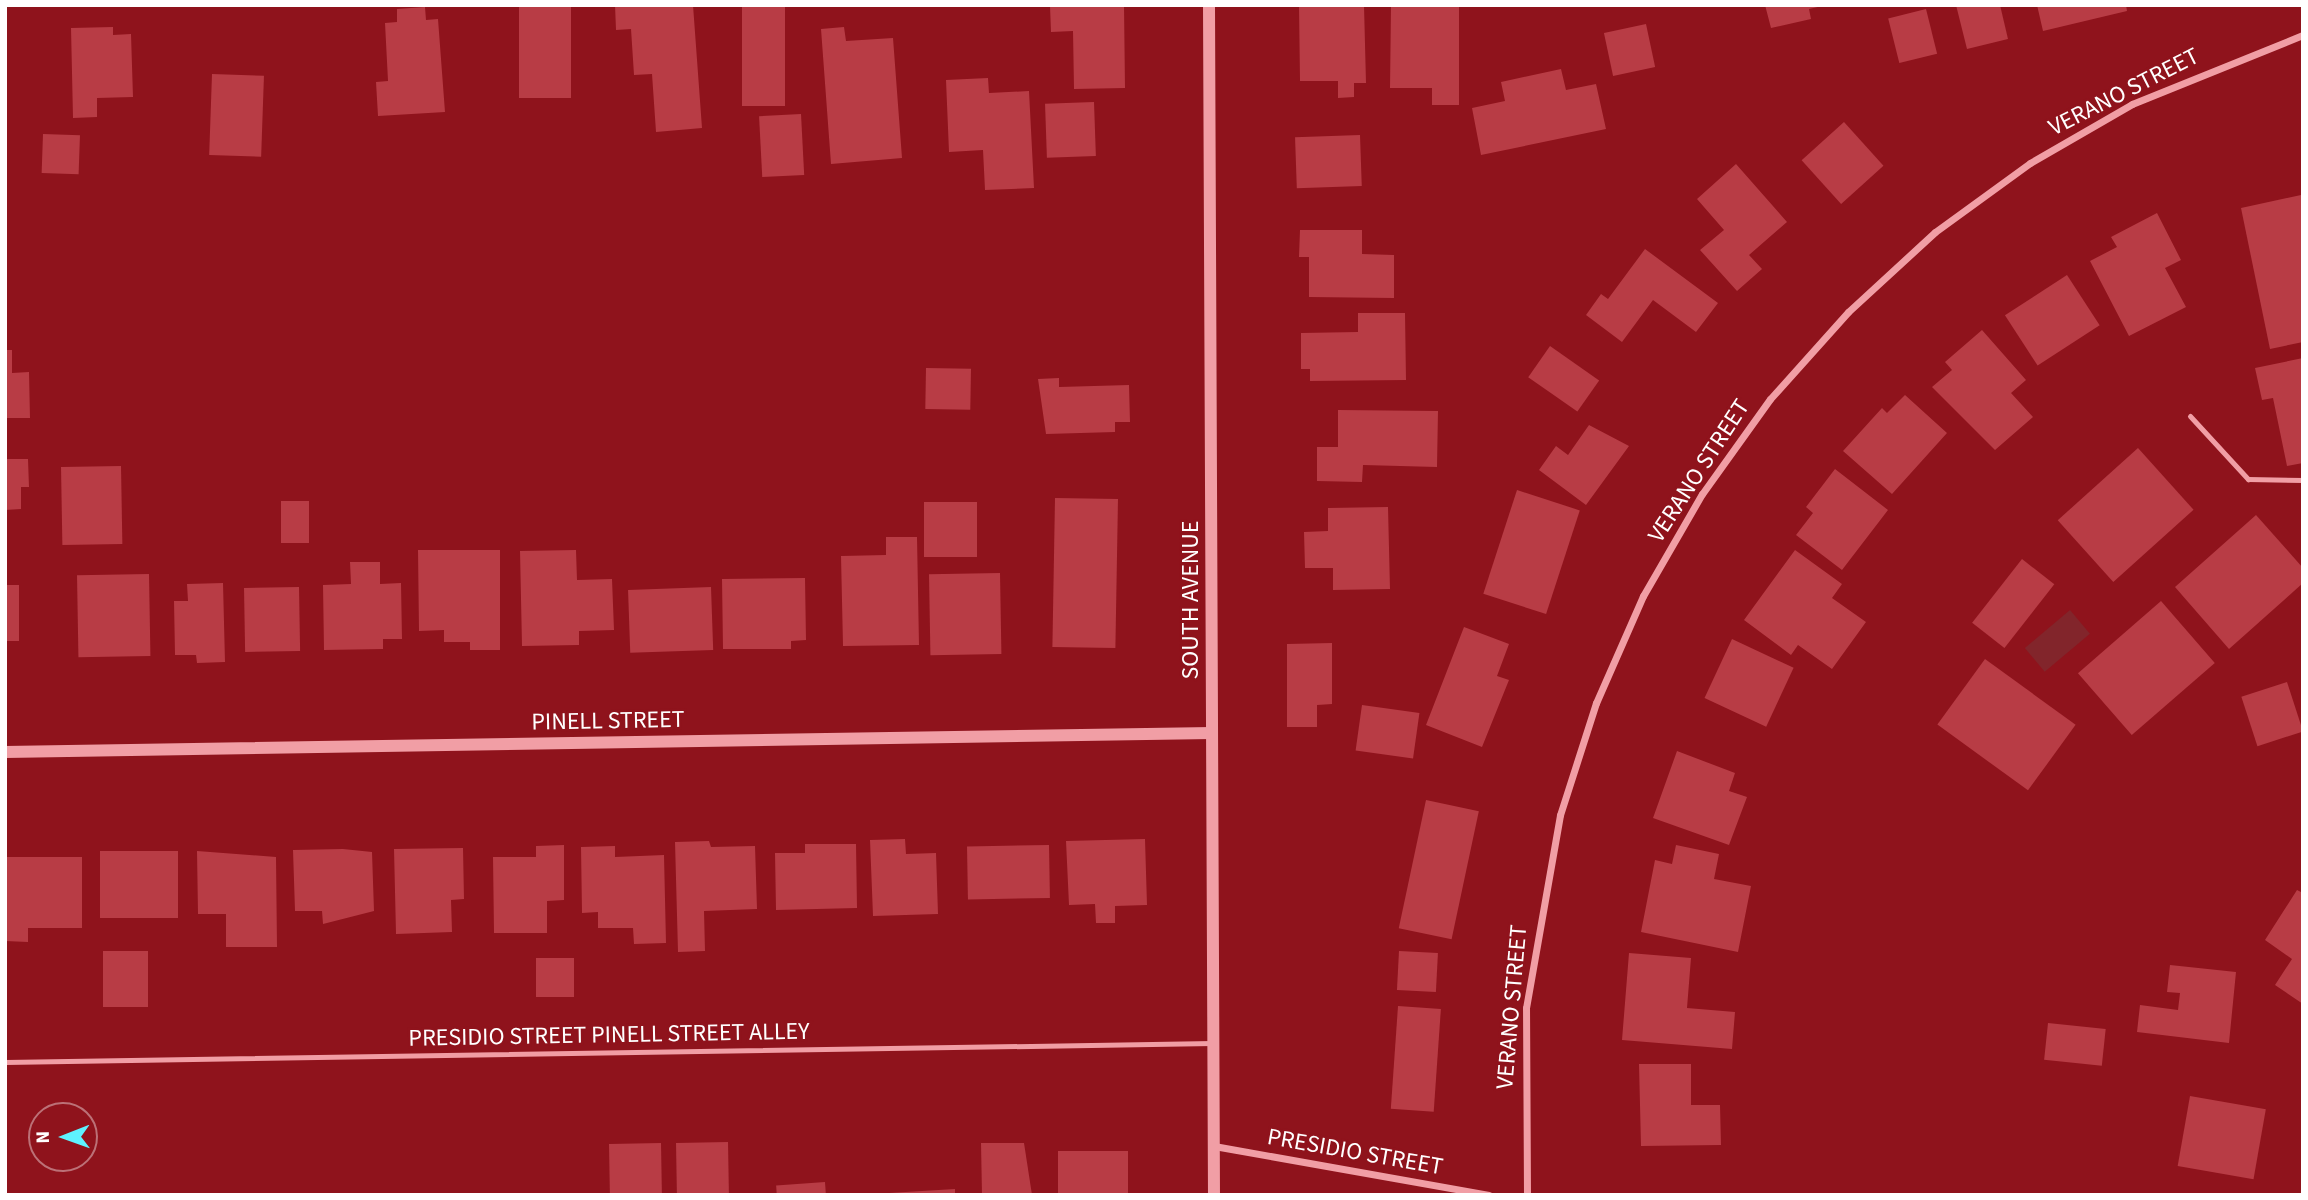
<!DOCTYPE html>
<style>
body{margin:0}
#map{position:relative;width:2308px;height:1200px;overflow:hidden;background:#8f131c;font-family:"Source Sans 3",sans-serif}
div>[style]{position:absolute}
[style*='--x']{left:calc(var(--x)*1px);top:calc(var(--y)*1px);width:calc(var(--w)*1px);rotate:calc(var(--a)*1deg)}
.water>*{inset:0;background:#82252b;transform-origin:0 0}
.building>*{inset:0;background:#b83c45;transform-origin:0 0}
.service>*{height:5px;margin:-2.5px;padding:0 2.5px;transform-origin:2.5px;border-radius:2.5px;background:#f19ea5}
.minor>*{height:7px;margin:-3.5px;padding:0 3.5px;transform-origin:3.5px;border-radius:3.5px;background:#f19ea5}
.tertiary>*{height:12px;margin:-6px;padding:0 6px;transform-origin:6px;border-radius:6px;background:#f19ea5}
span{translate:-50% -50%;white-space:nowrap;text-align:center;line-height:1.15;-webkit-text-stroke:5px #8f131c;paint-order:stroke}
.street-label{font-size:24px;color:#fff}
.frame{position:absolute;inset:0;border:7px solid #fff;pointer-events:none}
.north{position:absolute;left:28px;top:1102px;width:70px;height:70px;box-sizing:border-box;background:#8f131c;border:2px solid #bc7177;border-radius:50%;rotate:269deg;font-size:19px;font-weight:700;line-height:28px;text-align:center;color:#fff}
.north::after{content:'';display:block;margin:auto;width:24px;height:32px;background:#5ef2ff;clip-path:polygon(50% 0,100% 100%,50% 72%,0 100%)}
</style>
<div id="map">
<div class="water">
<i style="left:2070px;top:610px;width:31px;height:59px;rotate:50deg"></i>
</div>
<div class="building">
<i style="left:519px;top:5px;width:52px;height:93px"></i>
<i style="clip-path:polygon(615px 5px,693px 5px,702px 128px,656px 132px,652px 74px,634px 75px,631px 29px,616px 30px)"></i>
<i style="left:742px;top:5px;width:43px;height:101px"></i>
<i style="clip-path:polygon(1091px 5px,1124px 5px,1125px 88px,1074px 89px,1073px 31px,1051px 32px,1050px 6px)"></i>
<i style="clip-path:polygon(1299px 5px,1364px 5px,1366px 83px,1354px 83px,1354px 97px,1338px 98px,1338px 81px,1300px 81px)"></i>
<i style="clip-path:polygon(1391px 5px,1459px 5px,1459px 105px,1432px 105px,1432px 88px,1390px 88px)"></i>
<i style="clip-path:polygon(1765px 5px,1822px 5px,1822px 6px,1809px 9px,1811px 19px,1771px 28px)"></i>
<i style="clip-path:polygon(1956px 5px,2000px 5px,2008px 39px,1967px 49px)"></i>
<i style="clip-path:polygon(2037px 5px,2126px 5px,2127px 11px,2043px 31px)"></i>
<i style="clip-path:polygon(425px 7px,426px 20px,438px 19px,445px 112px,378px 116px,376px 82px,388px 81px,385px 23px,397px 22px,397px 9px)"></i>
<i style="left:1926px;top:9px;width:46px;height:39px;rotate:76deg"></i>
<i style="left:1646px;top:24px;width:44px;height:43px;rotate:78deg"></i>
<i style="clip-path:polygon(113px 27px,113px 35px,131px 34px,133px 97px,97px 98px,97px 117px,73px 118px,71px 28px)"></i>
<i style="clip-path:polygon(844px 27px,846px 41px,893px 38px,902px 158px,831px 164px,821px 29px)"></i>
<i style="clip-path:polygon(1561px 69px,1566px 90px,1596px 84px,1606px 129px,1481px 155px,1472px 108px,1505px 101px,1501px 82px)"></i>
<i style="left:212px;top:74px;width:52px;height:81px;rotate:2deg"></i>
<i style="clip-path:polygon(988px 78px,989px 93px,1029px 91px,1034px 188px,985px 190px,983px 150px,949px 152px,946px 80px)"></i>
<i style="left:1094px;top:102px;width:54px;height:49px;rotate:88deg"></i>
<i style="left:801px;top:114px;width:61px;height:42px;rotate:87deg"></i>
<i style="left:1844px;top:122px;width:59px;height:57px;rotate:48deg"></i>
<i style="left:43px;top:134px;width:37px;height:39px;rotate:2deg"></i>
<i style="left:1360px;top:135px;width:51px;height:65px;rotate:88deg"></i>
<i style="clip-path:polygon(1736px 164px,1787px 222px,1749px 255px,1762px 269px,1737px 291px,1700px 250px,1724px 230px,1697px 199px)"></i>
<i style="clip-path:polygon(2301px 195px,2303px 342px,2270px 349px,2241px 208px)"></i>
<i style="clip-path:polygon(2157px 213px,2181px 260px,2165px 268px,2186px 307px,2129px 336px,2090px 261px,2117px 247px,2111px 237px)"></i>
<i style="clip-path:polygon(1300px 230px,1362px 230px,1362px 254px,1394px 255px,1394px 298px,1309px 297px,1309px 257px,1299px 257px)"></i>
<i style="clip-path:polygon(1645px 249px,1718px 303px,1696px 332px,1653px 300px,1622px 342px,1586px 315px,1601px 294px,1608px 299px)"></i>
<i style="left:2067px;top:275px;width:60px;height:74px;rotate:57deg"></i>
<i style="clip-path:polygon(1358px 313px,1405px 313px,1406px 380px,1310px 381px,1310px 369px,1301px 369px,1301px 333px,1358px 332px)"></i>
<i style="clip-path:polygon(1982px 330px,2026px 380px,2011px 393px,2033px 417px,1995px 450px,1932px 387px,1952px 370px,1945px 362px)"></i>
<i style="left:1550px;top:346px;width:60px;height:38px;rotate:35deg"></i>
<i style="clip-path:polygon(5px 350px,12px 350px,12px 373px,29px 372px,30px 418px,5px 418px)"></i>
<i style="clip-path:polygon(2303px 358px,2303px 463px,2287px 466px,2273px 398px,2262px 400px,2255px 368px)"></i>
<i style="left:926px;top:368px;width:45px;height:41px;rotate:1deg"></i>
<i style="clip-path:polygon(1059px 378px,1059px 387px,1129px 385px,1130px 422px,1115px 422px,1115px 432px,1046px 434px,1038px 379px)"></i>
<i style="clip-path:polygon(1905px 395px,1947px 433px,1892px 494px,1843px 451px,1882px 408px,1887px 413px)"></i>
<i style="clip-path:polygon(1338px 410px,1438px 411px,1437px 467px,1363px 465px,1362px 482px,1317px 481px,1317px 447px,1338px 447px)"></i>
<i style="clip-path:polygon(1589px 425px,1629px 446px,1586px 505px,1539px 470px,1556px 446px,1568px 455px)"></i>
<i style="left:2138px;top:448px;width:83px;height:108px;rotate:48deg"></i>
<i style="clip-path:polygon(5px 459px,28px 459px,29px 487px,21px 487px,21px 509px,5px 510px)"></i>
<i style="left:121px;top:466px;width:78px;height:60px;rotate:89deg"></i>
<i style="clip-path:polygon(1835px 469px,1888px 510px,1842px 570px,1796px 535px,1813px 513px,1806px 507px)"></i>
<i style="left:1517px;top:490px;width:66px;height:109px;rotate:18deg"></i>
<i style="left:1055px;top:498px;width:63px;height:149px;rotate:1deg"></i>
<i style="left:281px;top:501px;width:28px;height:42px"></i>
<i style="left:924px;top:502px;width:53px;height:55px"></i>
<i style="clip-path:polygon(1388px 507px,1390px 589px,1333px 590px,1333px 568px,1305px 568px,1304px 532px,1328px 531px,1328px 508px)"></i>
<i style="clip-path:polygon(2256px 515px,2303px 568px,2303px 583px,2229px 649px,2175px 587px)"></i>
<i style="clip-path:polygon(886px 537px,917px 537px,919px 645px,843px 646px,841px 556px,886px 555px)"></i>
<i style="clip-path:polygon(418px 550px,500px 550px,500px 650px,470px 650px,470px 642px,444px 642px,444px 630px,419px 631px)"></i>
<i style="clip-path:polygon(576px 550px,577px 580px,612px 579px,614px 630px,579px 631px,579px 645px,522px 646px,520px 551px)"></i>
<i style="clip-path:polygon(1795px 550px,1842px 584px,1832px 598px,1866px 622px,1832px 669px,1798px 645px,1791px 655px,1744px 620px)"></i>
<i style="left:2022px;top:559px;width:41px;height:81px;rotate:38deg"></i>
<i style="clip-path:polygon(350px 562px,380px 562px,380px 584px,401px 583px,402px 639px,383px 639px,383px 649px,324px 650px,323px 585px,351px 584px)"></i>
<i style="left:1000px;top:573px;width:81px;height:71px;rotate:89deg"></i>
<i style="left:149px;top:574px;width:82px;height:72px;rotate:89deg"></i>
<i style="clip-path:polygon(805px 578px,806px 640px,791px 641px,791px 649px,723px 649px,722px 579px)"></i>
<i style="clip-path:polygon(223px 583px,225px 662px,197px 663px,196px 655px,175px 655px,174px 601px,188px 601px,187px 584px)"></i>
<i style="left:5px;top:585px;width:14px;height:56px"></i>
<i style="left:299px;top:587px;width:64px;height:55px;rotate:89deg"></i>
<i style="left:711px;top:587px;width:63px;height:83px;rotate:88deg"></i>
<i style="left:2161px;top:601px;width:82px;height:110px;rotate:49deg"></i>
<i style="clip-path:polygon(1464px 627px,1509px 644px,1497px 676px,1509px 680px,1482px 747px,1426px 725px)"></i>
<i style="left:1732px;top:639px;width:68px;height:65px;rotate:25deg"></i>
<i style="clip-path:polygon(1332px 643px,1332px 704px,1317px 705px,1317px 727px,1287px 727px,1287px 644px)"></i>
<i style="left:1985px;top:659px;width:112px;height:81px;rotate:36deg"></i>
<i style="left:2287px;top:682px;width:52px;height:48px;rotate:72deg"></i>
<i style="left:1362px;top:705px;width:58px;height:46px;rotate:8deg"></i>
<i style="clip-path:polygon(1677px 751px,1735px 773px,1729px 791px,1747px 797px,1729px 845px,1653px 818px)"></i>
<i style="left:1426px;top:800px;width:54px;height:131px;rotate:12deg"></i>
<i style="clip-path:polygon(905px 839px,906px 854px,936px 853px,938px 914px,873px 916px,870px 840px)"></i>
<i style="clip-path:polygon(1145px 839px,1147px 905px,1115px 906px,1115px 923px,1096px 923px,1095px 904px,1069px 905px,1066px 841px)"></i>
<i style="clip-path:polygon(709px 841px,711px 847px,755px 846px,757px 909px,704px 911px,705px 951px,678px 952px,675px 842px)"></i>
<i style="clip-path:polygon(805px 844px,856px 844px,857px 908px,776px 910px,775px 853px,805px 853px)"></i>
<i style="clip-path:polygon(564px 845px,564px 900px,547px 901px,547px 933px,494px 933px,493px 857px,536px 857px,536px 846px)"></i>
<i style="left:1049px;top:845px;width:53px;height:82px;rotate:89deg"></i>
<i style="clip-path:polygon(1676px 845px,1719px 854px,1714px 879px,1751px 886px,1738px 952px,1641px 932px,1655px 860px,1672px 864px)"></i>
<i style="clip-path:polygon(615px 846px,615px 857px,664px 855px,666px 943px,634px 944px,633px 928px,598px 928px,598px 912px,582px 913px,581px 847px)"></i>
<i style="clip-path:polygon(463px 848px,464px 899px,451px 900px,452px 932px,396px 934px,394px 849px)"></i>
<i style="clip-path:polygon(343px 849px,372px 852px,374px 911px,323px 924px,322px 911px,295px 911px,293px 850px)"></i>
<i style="left:100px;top:851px;width:78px;height:67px"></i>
<i style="clip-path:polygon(197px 851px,276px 857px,277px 947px,226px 947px,226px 914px,198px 914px)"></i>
<i style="clip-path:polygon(5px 857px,82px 857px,82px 928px,28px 928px,28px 942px,5px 941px)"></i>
<i style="clip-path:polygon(2297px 890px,2303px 893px,2303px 1004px,2275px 985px,2292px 959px,2265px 940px)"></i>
<i style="left:103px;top:951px;width:45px;height:56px"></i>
<i style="left:1399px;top:951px;width:39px;height:39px;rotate:3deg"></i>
<i style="clip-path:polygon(1629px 953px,1691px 958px,1687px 1008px,1735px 1012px,1732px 1049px,1622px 1040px)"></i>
<i style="left:536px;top:958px;width:38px;height:39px"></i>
<i style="clip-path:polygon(2170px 965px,2236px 972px,2229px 1043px,2137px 1032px,2140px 1005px,2178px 1010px,2180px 993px,2167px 992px)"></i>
<i style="left:1398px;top:1006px;width:43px;height:103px;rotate:4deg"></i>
<i style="left:2048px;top:1023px;width:58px;height:37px;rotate:6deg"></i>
<i style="clip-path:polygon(1639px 1064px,1691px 1064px,1691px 1105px,1720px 1105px,1721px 1145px,1641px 1146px)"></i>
<i style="left:2190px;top:1096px;width:77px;height:71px;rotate:10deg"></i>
<i style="left:728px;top:1142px;width:53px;height:52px;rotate:89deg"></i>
<i style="left:661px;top:1143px;width:52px;height:52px;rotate:89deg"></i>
<i style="clip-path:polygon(981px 1143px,1024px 1143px,1032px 1195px,982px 1195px)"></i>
<i style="left:1058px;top:1151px;width:70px;height:44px"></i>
<i style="left:825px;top:1182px;width:13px;height:49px;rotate:86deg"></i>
<i style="clip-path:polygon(955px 1189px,955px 1195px,889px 1195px,889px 1193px)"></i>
</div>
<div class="service">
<i style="--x:2190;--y:416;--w:86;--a:47.4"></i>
<i style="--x:2248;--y:479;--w:55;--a:1"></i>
<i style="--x:5;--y:1062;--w:1208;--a:-0.9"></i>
</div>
<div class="minor">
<i style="--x:1214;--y:1146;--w:279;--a:10.1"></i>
<i style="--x:1527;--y:1195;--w:187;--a:-90.3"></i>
<i style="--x:1526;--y:1008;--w:196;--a:-80"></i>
<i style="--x:1560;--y:815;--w:118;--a:-72.2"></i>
<i style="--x:1596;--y:703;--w:117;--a:-66.3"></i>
<i style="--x:1643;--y:596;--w:118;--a:-60"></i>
<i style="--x:1702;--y:494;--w:117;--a:-54.4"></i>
<i style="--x:1770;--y:399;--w:117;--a:-48.1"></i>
<i style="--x:1848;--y:312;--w:118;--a:-42.6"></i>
<i style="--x:1935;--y:232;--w:117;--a:-36"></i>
<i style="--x:2030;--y:163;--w:118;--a:-30"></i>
<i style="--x:2132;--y:104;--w:184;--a:-22"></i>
</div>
<div class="tertiary">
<i style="--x:1209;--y:5;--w:1190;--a:89.76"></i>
<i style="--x:5;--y:752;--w:1207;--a:-0.9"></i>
</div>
<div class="street-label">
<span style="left:2124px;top:92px;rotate:-27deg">VERANO STREET</span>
<span style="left:1699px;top:471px;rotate:-57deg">VERANO STREET</span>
<span style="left:1191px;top:600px;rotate:-90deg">SOUTH AVENUE</span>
<span style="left:608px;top:721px;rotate:-1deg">PINELL STREET</span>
<span style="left:1512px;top:1007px;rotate:-85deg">VERANO STREET</span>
<span style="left:609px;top:1035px;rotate:-1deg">PRESIDIO STREET PINELL STREET ALLEY</span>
<span style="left:1355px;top:1152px;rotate:10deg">PRESIDIO STREET</span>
</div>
<div class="frame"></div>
<div class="north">N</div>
</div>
